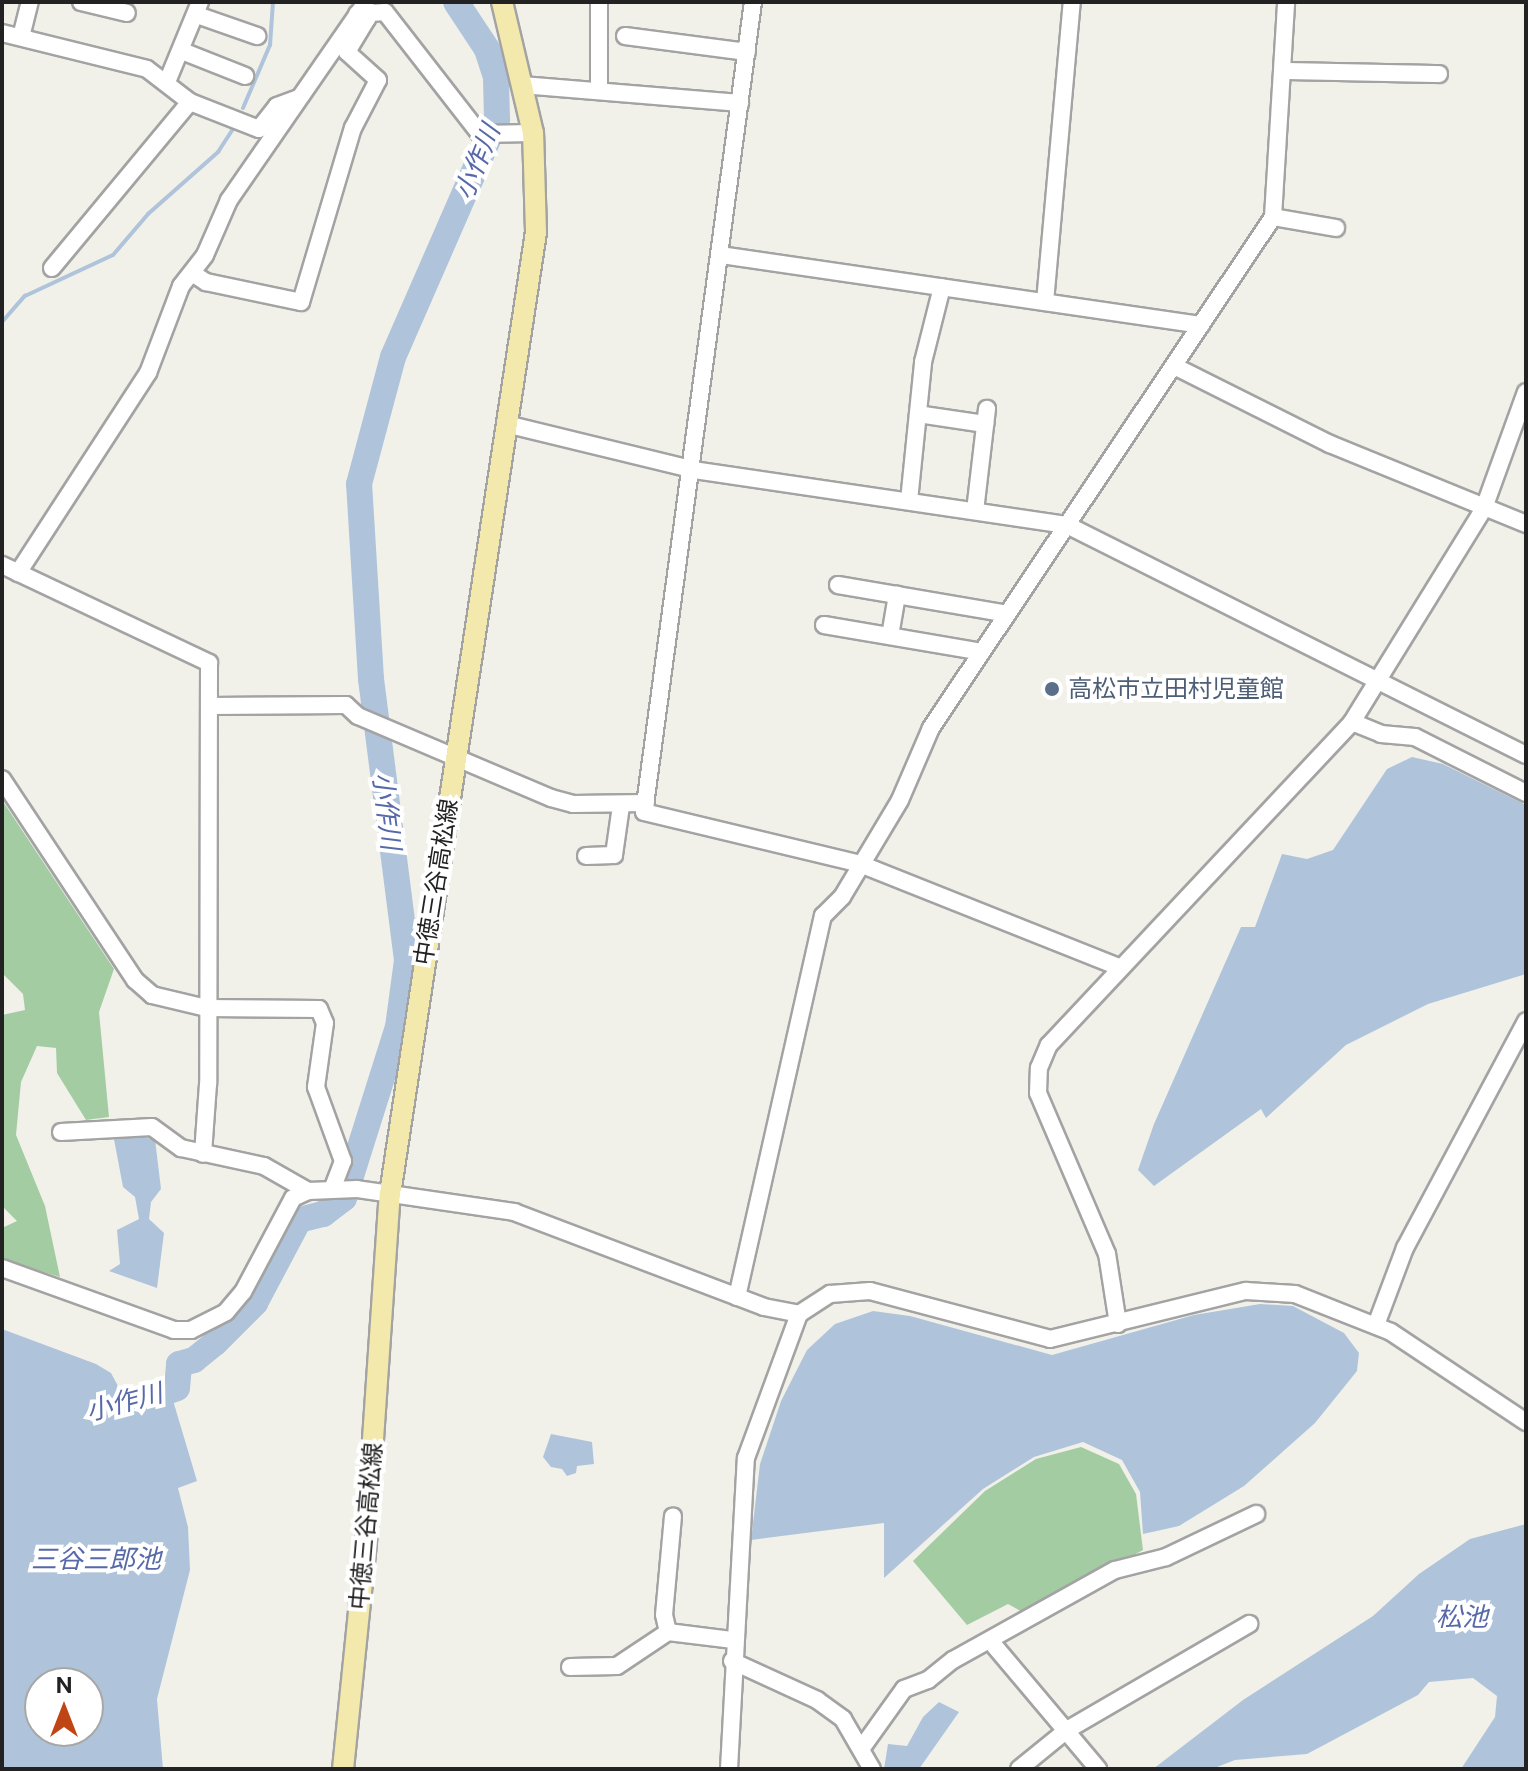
<!DOCTYPE html>
<meta charset="utf-8">
<style>
body{margin:0}
#map{position:relative;width:1528px;height:1771px;overflow:hidden;background:#f1f1ea;font-family:"Public Sans","Noto Sans JP",sans-serif}
div>[style]{position:absolute}
[style*='--x']{left:calc(var(--x)*1px);top:calc(var(--y)*1px);width:calc(var(--w)*1px);rotate:calc(var(--a)*1deg)}
.forest>*{inset:0;background:#a3cca3}
.water>*{inset:0;background:#afc4da}
.stream>*{height:4px;margin:-2px;padding:0 2px;transform-origin:2px;border-radius:2px;background:#afc4da}
.river>*{height:26px;margin:-13px;padding:0 13px;transform-origin:13px;border-radius:13px;background:#afc4da}
.roads{filter:drop-shadow(2px 0 #a3a3a3) drop-shadow(-2px 0 #a3a3a3) drop-shadow(0 2px #a3a3a3) drop-shadow(0 -2px #a3a3a3)}
.minor>*{height:16px;margin:-8px;padding:0 8px;transform-origin:8px;border-radius:8px;background:#fff}
.major>*{height:20px;margin:-10px;padding:0 10px;transform-origin:10px;border-radius:10px;background:#f4e9ac}
.dots>*{width:22px;height:22px;translate:-50% -50%;box-sizing:border-box;border:4px solid #fff;border-radius:50%}
span{translate:-50% -50%;white-space:nowrap;text-align:center;line-height:1.15;-webkit-text-stroke:8px #fff;paint-order:stroke}
.service-label{font-size:24px;color:#4e5e75}
.left{translate:0 -50%;text-align:left}
.street-label{font-size:24px;color:#222}
.water-label{font-size:26px;color:#5769a9;font-style:italic}
.frame{position:absolute;inset:0;border:4px solid #222;pointer-events:none}
.north{position:absolute;left:24px;top:1667px;width:80px;height:80px;box-sizing:border-box;background:#fff;border:2px solid #a7a7a7;border-radius:50%;rotate:0deg;font-size:22px;font-weight:700;line-height:32px;text-align:center;color:#222}
.north::after{content:'';display:block;margin:auto;width:28px;height:36px;background:#c04514;clip-path:polygon(50% 0,100% 100%,50% 72%,0 100%)}
</style>
<div id="map">
<div class="forest">
<i style="clip-path:polygon(2px 800px,114px 969px,99px 1012px,109px 1117px,86px 1120px,57px 1073px,56px 1048px,37px 1046px,21px 1082px,16px 1135px,45px 1206px,60px 1277px,2px 1259px,2px 1228px,17px 1221px,2px 1206px,2px 1015px,25px 1010px,23px 994px,2px 973px)"></i>
<i style="clip-path:polygon(1081px 1447px,1119px 1464px,1136px 1494px,1143px 1550px,1026px 1614px,1008px 1604px,967px 1625px,913px 1561px,985px 1491px,1036px 1459px)"></i>
</div>
<div class="water">
<i style="clip-path:polygon(1412px 757px,1443px 764px,1526px 805px,1526px 974px,1428px 1004px,1346px 1045px,1266px 1118px,1261px 1109px,1154px 1186px,1138px 1170px,1154px 1124px,1241px 927px,1255px 927px,1282px 854px,1307px 859px,1333px 850px,1387px 769px)"></i>
<i style="clip-path:polygon(113px 1134px,155px 1139px,161px 1189px,151px 1202px,149px 1219px,164px 1233px,157px 1288px,109px 1271px,120px 1264px,117px 1230px,139px 1219px,135px 1197px,123px 1187px)"></i>
<i style="clip-path:polygon(1260px 1304px,1293px 1306px,1344px 1333px,1359px 1353px,1357px 1371px,1315px 1423px,1244px 1486px,1179px 1526px,1143px 1534px,1140px 1492px,1122px 1460px,1083px 1442px,1034px 1457px,983px 1489px,884px 1578px,884px 1523px,751px 1540px,760px 1464px,781px 1401px,807px 1350px,835px 1324px,873px 1311px,910px 1316px,1052px 1355px,1194px 1315px)"></i>
<i style="clip-path:polygon(evenodd,2px 1329px,96px 1364px,111px 1373px,125px 1399px,169px 1387px,197px 1481px,178px 1488px,188px 1527px,190px 1570px,157px 1699px,163px 1769px,2px 1769px,2px 1329px,88px 1683px,88px 1731px,40px 1731px,40px 1683px,88px 1683px)"></i>
<i style="clip-path:polygon(551px 1434px,592px 1442px,594px 1464px,577px 1466px,576px 1473px,567px 1476px,562px 1469px,551px 1467px,543px 1457px)"></i>
<i style="clip-path:polygon(1526px 1524px,1526px 1769px,1461px 1769px,1495px 1717px,1497px 1696px,1473px 1678px,1429px 1682px,1418px 1695px,1307px 1754px,1235px 1760px,1212px 1769px,1153px 1769px,1243px 1700px,1373px 1616px,1419px 1574px,1470px 1539px)"></i>
<i style="clip-path:polygon(939px 1702px,959px 1712px,919px 1769px,884px 1769px,888px 1744px,907px 1746px,923px 1717px)"></i>
</div>
<div class="stream">
<i style="--x:243;--y:108;--w:69;--a:-66.8"></i>
<i style="--x:270;--y:45;--w:43;--a:-86"></i>
<i style="--x:2;--y:322;--w:35;--a:-49"></i>
<i style="--x:25;--y:296;--w:97;--a:-25"></i>
<i style="--x:113;--y:255;--w:54;--a:-49.5"></i>
<i style="--x:148;--y:214;--w:94;--a:-41.5"></i>
<i style="--x:218;--y:152;--w:31;--a:-57"></i>
</div>
<div class="river">
<i style="--x:138;--y:1402;--w:41;--a:-19.7"></i>
<i style="--x:177;--y:1388;--w:24;--a:-85"></i>
<i style="--x:179;--y:1364;--w:16;--a:-15"></i>
<i style="--x:194;--y:1360;--w:27;--a:-39"></i>
<i style="--x:215;--y:1343;--w:57;--a:-45"></i>
<i style="--x:255;--y:1303;--w:94;--a:-62.1"></i>
<i style="--x:299;--y:1220;--w:25;--a:-14"></i>
<i style="--x:323;--y:1214;--w:26;--a:-37"></i>
<i style="--x:344;--y:1198;--w:179;--a:-72.5"></i>
<i style="--x:398;--y:1027;--w:68;--a:-82.3"></i>
<i style="--x:407;--y:960;--w:283;--a:-97.3"></i>
<i style="--x:371;--y:679;--w:195;--a:-93.5"></i>
<i style="--x:359;--y:484;--w:131;--a:-75"></i>
<i style="--x:393;--y:357;--w:260;--a:-66.4"></i>
<i style="--x:497;--y:119;--w:42;--a:-91.4"></i>
<i style="--x:496;--y:77;--w:29;--a:-108"></i>
<i style="--x:487;--y:49;--w:56;--a:-123.4"></i>
</div>
<div class="roads">
<div class="minor">
<i style="--x:81;--y:2;--w:47;--a:13.4"></i>
<i style="--x:753;--y:2;--w:817;--a:97.66"></i>
<i style="--x:644;--y:812;--w:222;--a:13.5"></i>
<i style="--x:860;--y:864;--w:279;--a:21.7"></i>
<i style="--x:357;--y:14;--w:28;--a:-4"></i>
<i style="--x:385;--y:12;--w:155;--a:52.1"></i>
<i style="--x:480;--y:134;--w:53;--a:-1.1"></i>
<i style="--x:197;--y:15;--w:64;--a:19.3"></i>
<i style="--x:2;--y:33;--w:149;--a:13.9"></i>
<i style="--x:147;--y:69;--w:54;--a:37.5"></i>
<i style="--x:190;--y:102;--w:74;--a:21.4"></i>
<i style="--x:259;--y:129;--w:29;--a:-52"></i>
<i style="--x:277;--y:106;--w:23;--a:-20"></i>
<i style="--x:625;--y:36;--w:123;--a:7.5"></i>
<i style="--x:21;--y:37;--w:36;--a:-76"></i>
<i style="--x:182;--y:51;--w:68;--a:21.6"></i>
<i style="--x:1283;--y:71;--w:156;--a:1.1"></i>
<i style="--x:167;--y:82;--w:87;--a:-67.6"></i>
<i style="--x:522;--y:85;--w:219;--a:4.7"></i>
<i style="--x:599;--y:87;--w:85;--a:-90"></i>
<i style="--x:1273;--y:217;--w:64;--a:9.9"></i>
<i style="--x:721;--y:255;--w:485;--a:8.3"></i>
<i style="--x:52;--y:268;--w:216;--a:-50.3"></i>
<i style="--x:192;--y:273;--w:17;--a:33"></i>
<i style="--x:206;--y:282;--w:97;--a:11.9"></i>
<i style="--x:301;--y:302;--w:182;--a:-73.4"></i>
<i style="--x:353;--y:128;--w:54;--a:-62.5"></i>
<i style="--x:378;--y:80;--w:42;--a:-137.9"></i>
<i style="--x:347;--y:52;--w:39;--a:-59"></i>
<i style="--x:367;--y:19;--w:9;--a:-153"></i>
<i style="--x:1045;--y:302;--w:301;--a:-84.9"></i>
<i style="--x:1174;--y:366;--w:174;--a:26.6"></i>
<i style="--x:1330;--y:444;--w:212;--a:22.2"></i>
<i style="--x:918;--y:414;--w:68;--a:8.5"></i>
<i style="--x:506;--y:424;--w:194;--a:13.7"></i>
<i style="--x:694;--y:470;--w:377;--a:8.4"></i>
<i style="--x:1067;--y:525;--w:513;--a:26.61"></i>
<i style="--x:909;--y:501;--w:140;--a:-84.2"></i>
<i style="--x:923;--y:362;--w:77;--a:-75.8"></i>
<i style="--x:975;--y:511;--w:103;--a:-83.3"></i>
<i style="--x:2;--y:565;--w:229;--a:25.3"></i>
<i style="--x:209;--y:663;--w:421;--a:90.1"></i>
<i style="--x:208;--y:1084;--w:70;--a:94.1"></i>
<i style="--x:18;--y:573;--w:239;--a:-57"></i>
<i style="--x:148;--y:373;--w:93;--a:-69.2"></i>
<i style="--x:181;--y:286;--w:39;--a:-52"></i>
<i style="--x:205;--y:255;--w:60;--a:-66.4"></i>
<i style="--x:229;--y:200;--w:241;--a:-55.3"></i>
<i style="--x:838;--y:585;--w:172;--a:9.7"></i>
<i style="--x:824;--y:625;--w:160;--a:9.7"></i>
<i style="--x:890;--y:636;--w:42;--a:-80.3"></i>
<i style="--x:209;--y:706;--w:137;--a:-0.4"></i>
<i style="--x:346;--y:705;--w:16;--a:43"></i>
<i style="--x:358;--y:716;--w:210;--a:23"></i>
<i style="--x:551;--y:798;--w:23;--a:15"></i>
<i style="--x:573;--y:804;--w:73;--a:-0.8"></i>
<i style="--x:1352;--y:722;--w:31;--a:22"></i>
<i style="--x:1381;--y:734;--w:34;--a:5"></i>
<i style="--x:1415;--y:737;--w:124;--a:26.8"></i>
<i style="--x:2;--y:779;--w:241;--a:56.5"></i>
<i style="--x:135;--y:980;--w:23;--a:41"></i>
<i style="--x:152;--y:995;--w:56;--a:13.5"></i>
<i style="--x:206;--y:1008;--w:113;--a:0.5"></i>
<i style="--x:319;--y:1009;--w:15;--a:67"></i>
<i style="--x:325;--y:1023;--w:65;--a:98"></i>
<i style="--x:316;--y:1087;--w:79;--a:70"></i>
<i style="--x:343;--y:1161;--w:30;--a:111"></i>
<i style="--x:586;--y:856;--w:28;--a:-2"></i>
<i style="--x:614;--y:855;--w:49;--a:-81.9"></i>
<i style="--x:61;--y:1132;--w:91;--a:-3.1"></i>
<i style="--x:152;--y:1127;--w:36;--a:36"></i>
<i style="--x:181;--y:1148;--w:85;--a:12.2"></i>
<i style="--x:264;--y:1166;--w:51;--a:29.6"></i>
<i style="--x:2;--y:1268;--w:183;--a:19.8"></i>
<i style="--x:174;--y:1330;--w:17;--a:0"></i>
<i style="--x:191;--y:1330;--w:39;--a:-27"></i>
<i style="--x:226;--y:1312;--w:26;--a:-50"></i>
<i style="--x:243;--y:1292;--w:106;--a:-62"></i>
<i style="--x:293;--y:1198;--w:17;--a:-25"></i>
<i style="--x:308;--y:1191;--w:49;--a:-2.3"></i>
<i style="--x:357;--y:1189;--w:159;--a:8.3"></i>
<i style="--x:514;--y:1212;--w:267;--a:20.8"></i>
<i style="--x:764;--y:1307;--w:36;--a:11"></i>
<i style="--x:737;--y:1297;--w:391;--a:-77.3"></i>
<i style="--x:823;--y:916;--w:27;--a:-45"></i>
<i style="--x:842;--y:897;--w:113;--a:-59.1"></i>
<i style="--x:900;--y:800;--w:78;--a:-66.7"></i>
<i style="--x:931;--y:728;--w:615;--a:-56.21"></i>
<i style="--x:1273;--y:217;--w:215;--a:-86.5"></i>
<i style="--x:1118;--y:1324;--w:71;--a:-98.9"></i>
<i style="--x:1107;--y:1254;--w:175;--a:-113.2"></i>
<i style="--x:1038;--y:1093;--w:25;--a:-88"></i>
<i style="--x:1039;--y:1068;--w:25;--a:-67"></i>
<i style="--x:1049;--y:1045;--w:443;--a:-46.8"></i>
<i style="--x:1352;--y:722;--w:251;--a:-58.3"></i>
<i style="--x:1484;--y:508;--w:123;--a:-70.1"></i>
<i style="--x:1376;--y:1325;--w:82;--a:-69.4"></i>
<i style="--x:1405;--y:1248;--w:257;--a:-61.9"></i>
<i style="--x:668;--y:1632;--w:17;--a:-103"></i>
<i style="--x:664;--y:1615;--w:99;--a:-84.8"></i>
<i style="--x:992;--y:1643;--w:165;--a:49.9"></i>
<i style="--x:732;--y:1661;--w:94;--a:24.6"></i>
<i style="--x:817;--y:1700;--w:32;--a:36"></i>
<i style="--x:843;--y:1719;--w:58;--a:59.9"></i>
<i style="--x:570;--y:1667;--w:47;--a:-1.2"></i>
<i style="--x:617;--y:1666;--w:61;--a:-33.7"></i>
<i style="--x:668;--y:1632;--w:64;--a:7.1"></i>
<i style="--x:861;--y:1749;--w:74;--a:-54.4"></i>
<i style="--x:904;--y:1689;--w:26;--a:-21"></i>
<i style="--x:928;--y:1680;--w:32;--a:-39"></i>
<i style="--x:953;--y:1660;--w:185;--a:-29.1"></i>
<i style="--x:1115;--y:1570;--w:53;--a:-14.3"></i>
<i style="--x:1166;--y:1557;--w:100;--a:-25.5"></i>
<i style="--x:729;--y:1769;--w:311;--a:-86.9"></i>
<i style="--x:746;--y:1458;--w:153;--a:-69.8"></i>
<i style="--x:799;--y:1314;--w:37;--a:-33"></i>
<i style="--x:830;--y:1294;--w:40;--a:-4.3"></i>
<i style="--x:870;--y:1291;--w:186;--a:14.9"></i>
<i style="--x:1050;--y:1339;--w:202;--a:-13.8"></i>
<i style="--x:1246;--y:1291;--w:49;--a:3.5"></i>
<i style="--x:1295;--y:1294;--w:103;--a:21.6"></i>
<i style="--x:1391;--y:1332;--w:162;--a:33.7"></i>
<i style="--x:1019;--y:1769;--w:62;--a:-39.1"></i>
<i style="--x:1067;--y:1730;--w:211;--a:-30.2"></i>
</div>
<div class="major">
<i style="--x:343;--y:1769;--w:228;--a:-84.2"></i>
<i style="--x:366;--y:1542;--w:349;--a:-86.1"></i>
<i style="--x:390;--y:1194;--w:973;--a:-81.37"></i>
<i style="--x:536;--y:232;--w:99;--a:-91.7"></i>
<i style="--x:533;--y:133;--w:135;--a:-103.3"></i>
</div>
</div>
<div class="dots">
<i style="left:1052px;top:689px;background:#5c6f8a"></i>
</div>
<div class="service-label">
<span class="left" style="left:1068px;top:689px">高松市立田村児童館</span>
</div>
<div class="street-label">
<span style="left:436px;top:882px;rotate:-81deg">中徳三谷高松線</span>
<span style="left:366px;top:1526px;rotate:-85deg">中徳三谷高松線</span>
</div>
<div class="water-label">
<span style="left:477px;top:162px;rotate:-68deg">小作川</span>
<span style="left:387px;top:811px;rotate:83deg">小作川</span>
<span style="left:124px;top:1402px;rotate:-15deg">小作川</span>
<span style="left:96px;top:1559px">三谷三郎池</span>
<span style="left:1462px;top:1617px">松池</span>
</div>
<div class="frame"></div>
<div class="north">N</div>
</div>
